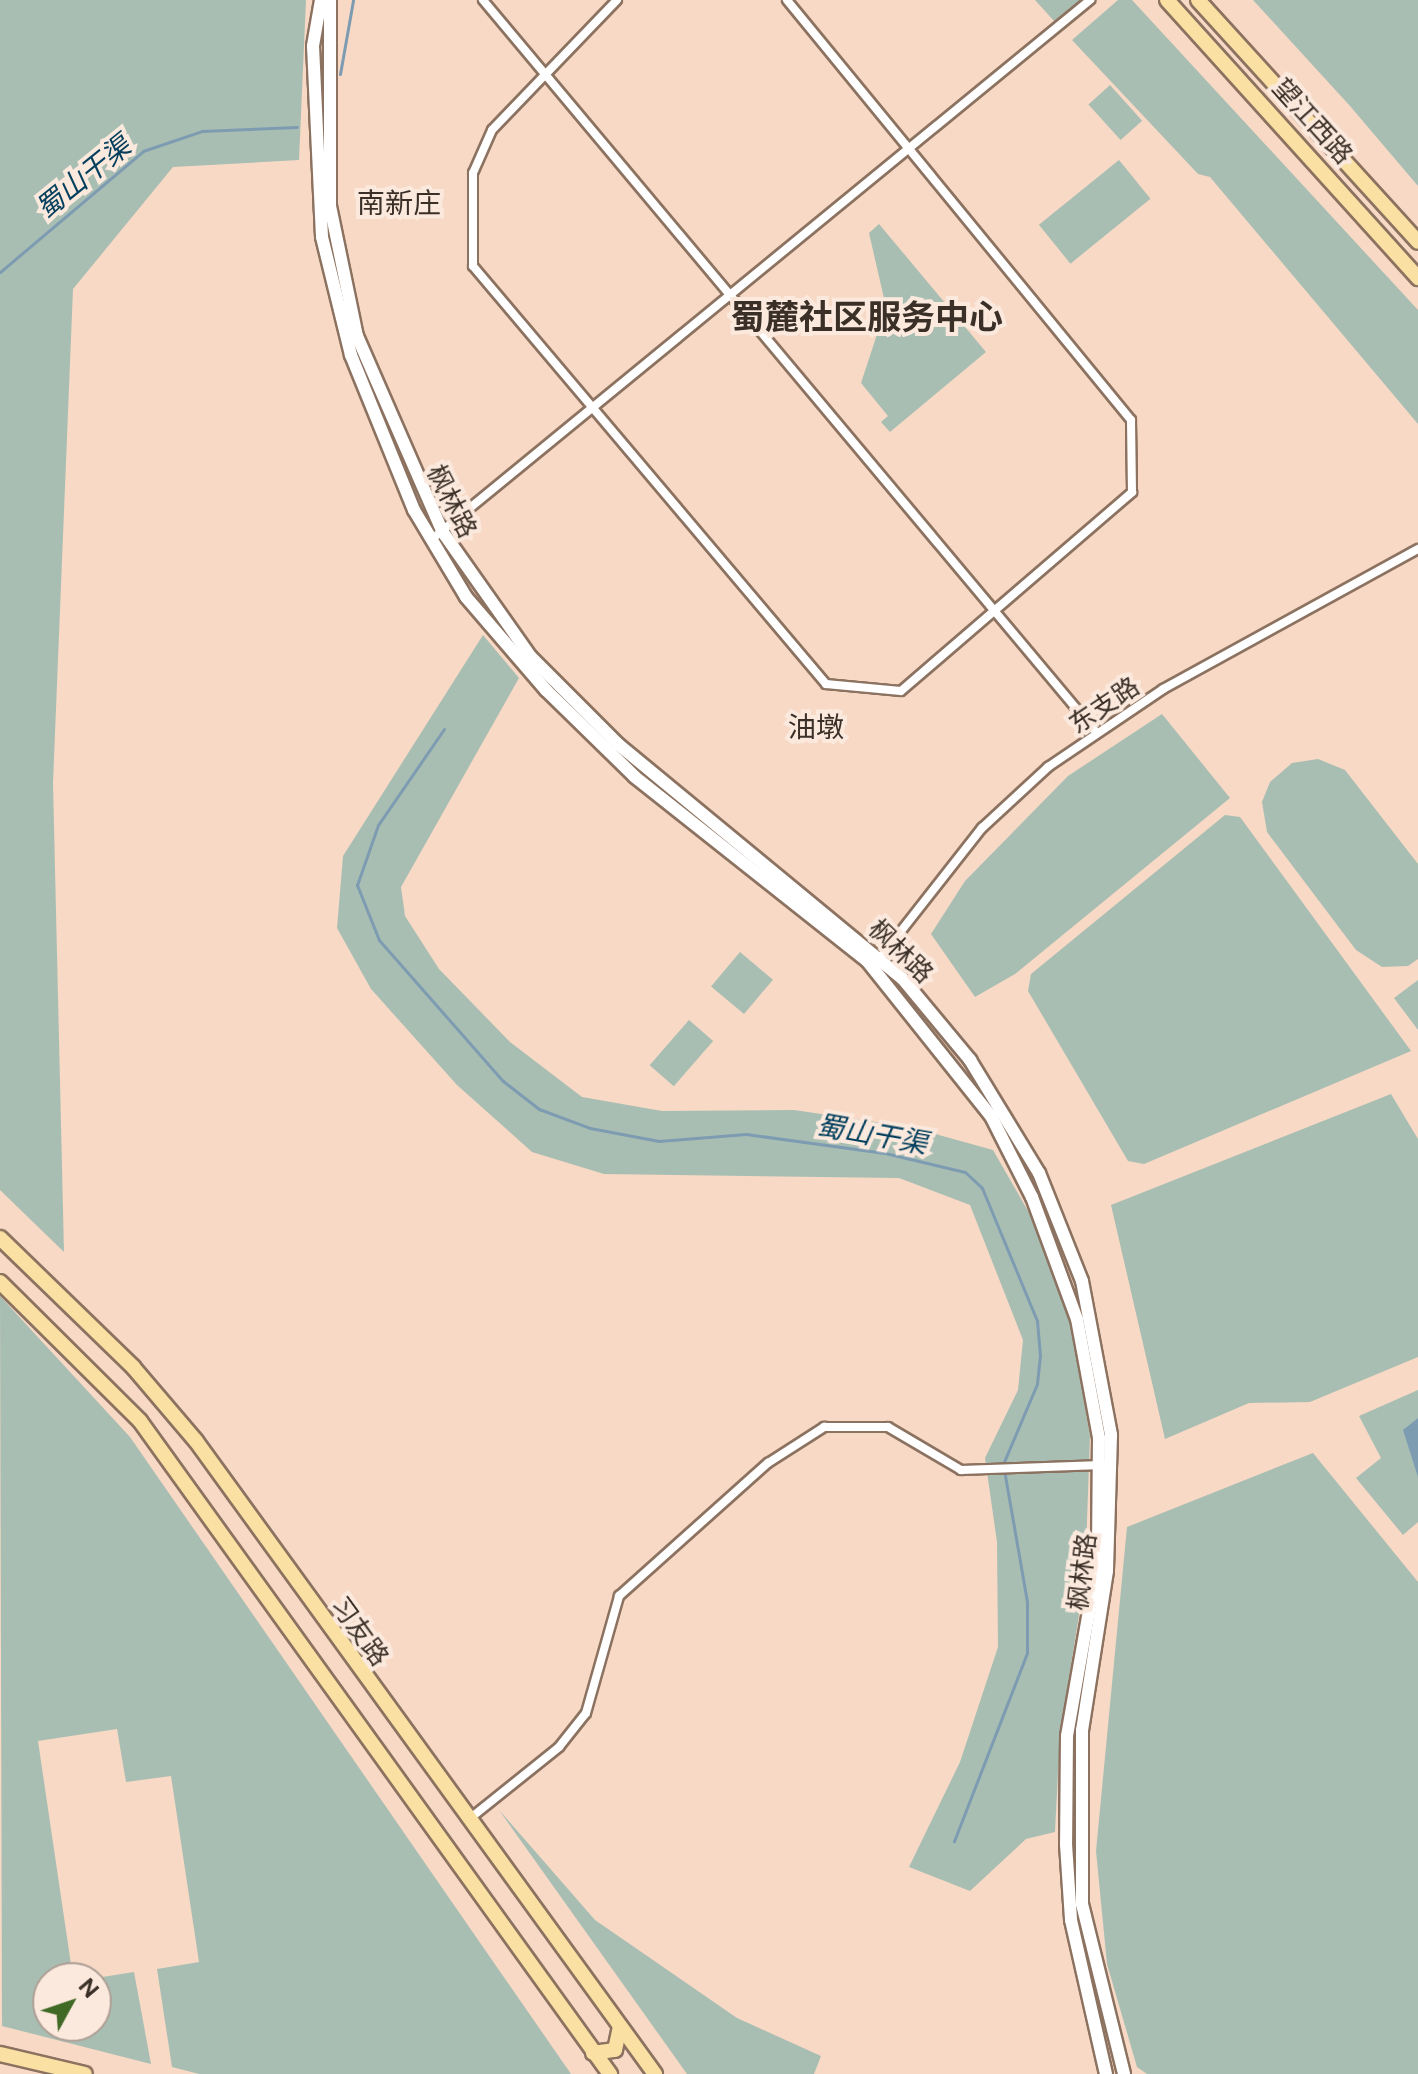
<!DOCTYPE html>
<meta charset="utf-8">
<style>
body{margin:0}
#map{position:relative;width:1418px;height:2074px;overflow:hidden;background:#f7d9c5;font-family:"Public Sans","Noto Sans SC",sans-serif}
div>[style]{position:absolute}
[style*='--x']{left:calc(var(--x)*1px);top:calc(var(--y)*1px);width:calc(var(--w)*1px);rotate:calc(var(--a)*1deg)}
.green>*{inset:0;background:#a9beb3;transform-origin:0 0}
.water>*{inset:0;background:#7e9cb1}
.stream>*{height:3px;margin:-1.5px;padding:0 1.5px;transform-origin:1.5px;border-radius:1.5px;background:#7e9cb1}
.roads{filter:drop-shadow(2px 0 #8c7260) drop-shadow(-2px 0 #8c7260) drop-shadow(0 2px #8c7260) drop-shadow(0 -2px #8c7260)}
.minor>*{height:8px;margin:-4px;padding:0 4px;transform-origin:4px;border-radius:4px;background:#fff}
.secondary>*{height:12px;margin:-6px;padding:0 6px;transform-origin:6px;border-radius:6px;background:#fff}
.primary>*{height:14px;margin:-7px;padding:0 7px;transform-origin:7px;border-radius:7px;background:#fae0a2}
span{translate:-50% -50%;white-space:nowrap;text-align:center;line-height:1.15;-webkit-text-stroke:8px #fbe9dd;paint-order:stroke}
.street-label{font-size:26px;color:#3b3028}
.water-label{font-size:28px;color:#033f5d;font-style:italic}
.neighbourhood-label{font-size:28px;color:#3b3028}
.district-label{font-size:34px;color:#3b3028;font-weight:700}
.north{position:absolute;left:32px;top:1962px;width:80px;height:80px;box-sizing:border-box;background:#fbe9dd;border:2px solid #ae9f95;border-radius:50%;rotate:50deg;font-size:22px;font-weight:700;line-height:32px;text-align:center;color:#3b3028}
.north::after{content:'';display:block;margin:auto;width:28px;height:36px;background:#406925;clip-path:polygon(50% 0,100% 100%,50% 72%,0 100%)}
</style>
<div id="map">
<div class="green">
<i style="clip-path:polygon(0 0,306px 0,299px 160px,173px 167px,73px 289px,53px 783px,64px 1252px,0 1190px)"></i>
<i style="clip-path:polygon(1035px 0,1081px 0,1054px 21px)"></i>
<i style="clip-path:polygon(1118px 0,1132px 0,1418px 310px,1418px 424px,1210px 177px,1198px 174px,1072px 40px)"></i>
<i style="clip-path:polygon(1253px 0,1418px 0,1418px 186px,1350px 106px)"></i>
<i style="left:1110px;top:85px;width:48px;height:29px;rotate:48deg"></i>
<i style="left:1119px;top:160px;width:50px;height:103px;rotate:51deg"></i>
<i style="clip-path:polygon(879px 224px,986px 352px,890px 432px,881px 422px,888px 416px,861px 383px,886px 307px,869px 233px)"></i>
<i style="clip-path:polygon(483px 635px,519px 678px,401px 887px,405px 916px,439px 969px,510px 1042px,582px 1097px,662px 1111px,794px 1110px,910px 1127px,993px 1150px,1036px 1225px,1071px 1326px,1090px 1436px,1085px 1578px,1060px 1733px,1055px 1832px,1026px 1839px,970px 1891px,909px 1867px,960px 1762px,998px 1647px,997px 1542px,985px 1458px,1018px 1390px,1023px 1340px,970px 1205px,899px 1178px,604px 1174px,532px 1152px,457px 1085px,371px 989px,337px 928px,343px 856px)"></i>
<i style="clip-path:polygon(1162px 714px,1230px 798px,1015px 974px,975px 997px,931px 934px,965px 881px,1068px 776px)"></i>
<i style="clip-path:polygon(1318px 759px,1345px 770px,1418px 864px,1418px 959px,1408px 966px,1382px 967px,1356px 950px,1267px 832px,1262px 802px,1270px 782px,1292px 763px)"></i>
<i style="clip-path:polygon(1225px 815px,1240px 817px,1411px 1051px,1144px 1164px,1128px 1161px,1028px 991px,1031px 974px)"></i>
<i style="left:740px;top:952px;width:43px;height:45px;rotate:40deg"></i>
<i style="clip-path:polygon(1418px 980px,1418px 1030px,1394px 998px)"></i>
<i style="left:689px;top:1020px;width:32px;height:60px;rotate:41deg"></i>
<i style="clip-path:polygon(1391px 1094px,1418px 1139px,1418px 1357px,1310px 1402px,1249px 1403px,1165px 1439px,1111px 1205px)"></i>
<i style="clip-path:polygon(0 1296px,130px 1437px,571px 2074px,199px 2074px,172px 2067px,157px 1969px,199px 1962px,171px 1776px,126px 1782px,117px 1729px,38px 1741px,73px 1978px,48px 1978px,48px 2026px,96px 2026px,96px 1978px,134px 1972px,151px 2064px,2px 2026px)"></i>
<i style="clip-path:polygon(1418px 1390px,1418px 1522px,1403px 1535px,1356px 1478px,1381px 1458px,1359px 1416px)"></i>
<i style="clip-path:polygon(1313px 1453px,1418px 1582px,1418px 2074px,1147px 2074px,1137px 2067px,1107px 1964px,1096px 1851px,1127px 1527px)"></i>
<i style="clip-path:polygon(499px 1810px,595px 1920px,737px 2018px,821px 2056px,814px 2074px,687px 2074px)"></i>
</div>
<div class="water">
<i style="clip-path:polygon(1418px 1418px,1418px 1477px,1403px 1430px)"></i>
</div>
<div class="stream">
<i style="--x:340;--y:74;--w:75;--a:-80"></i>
<i style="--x:0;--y:272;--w:187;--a:-40.2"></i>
<i style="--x:143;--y:151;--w:62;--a:-18.7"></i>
<i style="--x:202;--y:131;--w:95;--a:-2.4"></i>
<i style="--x:444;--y:729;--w:116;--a:124.5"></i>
<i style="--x:378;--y:825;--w:64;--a:109.3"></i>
<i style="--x:357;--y:885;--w:59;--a:68.2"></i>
<i style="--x:379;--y:940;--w:188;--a:48.7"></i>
<i style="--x:503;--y:1081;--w:46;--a:37.9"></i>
<i style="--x:539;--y:1109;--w:54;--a:20.4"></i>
<i style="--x:590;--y:1128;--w:70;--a:10.7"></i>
<i style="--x:659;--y:1141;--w:87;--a:-4.6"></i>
<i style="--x:746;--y:1134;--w:140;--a:7.8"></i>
<i style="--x:885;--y:1153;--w:82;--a:13.4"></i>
<i style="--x:965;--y:1172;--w:23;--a:43"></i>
<i style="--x:982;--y:1188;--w:144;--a:67.5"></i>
<i style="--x:1037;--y:1321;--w:34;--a:85"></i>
<i style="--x:1040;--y:1355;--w:29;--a:96"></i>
<i style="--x:1037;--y:1384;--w:87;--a:113"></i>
<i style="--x:1003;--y:1464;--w:140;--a:80.1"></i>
<i style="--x:1027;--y:1602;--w:51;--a:90"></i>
<i style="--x:1027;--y:1653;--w:202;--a:111.2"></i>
</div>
<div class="roads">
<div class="minor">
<i style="--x:483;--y:0;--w:955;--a:50.06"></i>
<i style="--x:617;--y:0;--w:180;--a:133.9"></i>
<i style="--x:492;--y:130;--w:47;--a:113.8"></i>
<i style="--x:473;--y:173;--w:93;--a:90"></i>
<i style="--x:473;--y:266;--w:547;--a:49.82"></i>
<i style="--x:826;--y:684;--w:75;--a:5.3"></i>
<i style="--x:901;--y:691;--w:305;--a:-40.7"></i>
<i style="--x:1132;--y:492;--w:72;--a:-90.8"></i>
<i style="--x:1131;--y:420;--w:543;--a:-129.32"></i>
<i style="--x:432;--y:539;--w:851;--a:-39.32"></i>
<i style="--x:876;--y:963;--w:172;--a:-51.9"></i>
<i style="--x:982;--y:828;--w:90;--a:-42.7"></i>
<i style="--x:1048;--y:767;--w:139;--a:-34.1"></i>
<i style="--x:1163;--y:689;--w:291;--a:-28.8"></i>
<i style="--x:468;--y:1820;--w:117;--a:-38.7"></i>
<i style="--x:559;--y:1747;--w:43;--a:-51.5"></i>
<i style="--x:586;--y:1713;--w:122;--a:-74.2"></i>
<i style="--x:619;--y:1596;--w:200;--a:-41.8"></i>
<i style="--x:768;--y:1463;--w:67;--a:-32.7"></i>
<i style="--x:824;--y:1427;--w:64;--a:0"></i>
<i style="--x:888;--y:1427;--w:85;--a:30.5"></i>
<i style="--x:961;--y:1470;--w:141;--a:-2"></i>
</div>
<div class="secondary">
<i style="--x:321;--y:0;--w:47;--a:99.9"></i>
<i style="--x:313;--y:46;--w:191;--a:87.3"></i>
<i style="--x:322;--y:237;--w:122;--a:76.2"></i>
<i style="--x:351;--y:355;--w:167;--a:67.9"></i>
<i style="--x:414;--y:510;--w:101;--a:59.1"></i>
<i style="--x:466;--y:597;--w:123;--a:49.3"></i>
<i style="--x:546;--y:690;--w:124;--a:44.3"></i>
<i style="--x:635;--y:777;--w:298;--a:38.4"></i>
<i style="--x:868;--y:962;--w:197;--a:51.4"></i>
<i style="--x:991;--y:1116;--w:91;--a:63.2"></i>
<i style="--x:1032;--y:1197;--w:130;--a:69.8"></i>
<i style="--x:1077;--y:1319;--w:121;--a:79.5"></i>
<i style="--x:1099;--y:1438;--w:122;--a:90.5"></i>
<i style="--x:1098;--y:1560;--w:179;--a:100"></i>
<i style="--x:1067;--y:1736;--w:108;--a:90.5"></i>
<i style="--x:1066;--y:1844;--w:76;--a:86.2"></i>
<i style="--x:1071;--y:1920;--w:158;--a:77.2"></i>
<i style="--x:330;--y:0;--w:206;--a:90"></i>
<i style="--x:330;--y:206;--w:133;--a:78.3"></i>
<i style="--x:357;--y:336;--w:213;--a:66.4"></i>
<i style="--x:442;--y:531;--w:154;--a:54.8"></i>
<i style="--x:531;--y:657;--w:124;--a:45"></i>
<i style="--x:619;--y:745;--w:367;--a:39.5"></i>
<i style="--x:902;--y:978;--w:107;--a:50.3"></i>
<i style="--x:970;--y:1060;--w:132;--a:58.6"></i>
<i style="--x:1039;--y:1173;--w:116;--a:68.3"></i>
<i style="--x:1082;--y:1281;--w:157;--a:79.3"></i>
<i style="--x:1111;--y:1435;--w:136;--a:91.7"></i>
<i style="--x:1107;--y:1571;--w:161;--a:98.9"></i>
<i style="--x:1082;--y:1730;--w:174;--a:90"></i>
<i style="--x:1082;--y:1904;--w:175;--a:76.1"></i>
</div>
<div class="primary">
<i style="--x:1167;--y:0;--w:375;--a:47.9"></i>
<i style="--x:1198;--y:0;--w:327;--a:47.7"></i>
<i style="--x:0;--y:1238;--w:185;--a:44.1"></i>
<i style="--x:133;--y:1367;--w:97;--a:49.6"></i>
<i style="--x:196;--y:1441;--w:782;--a:54.05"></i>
<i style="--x:0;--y:1282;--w:197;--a:44.8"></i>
<i style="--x:140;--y:1421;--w:805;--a:54.26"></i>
<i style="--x:593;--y:2053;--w:22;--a:-8"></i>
<i style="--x:615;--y:2050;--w:24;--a:-78"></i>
<i style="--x:0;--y:2054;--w:87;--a:13.2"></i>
</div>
</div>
<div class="street-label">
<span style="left:1313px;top:121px;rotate:48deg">望江西路</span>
<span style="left:452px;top:501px;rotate:63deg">枫林路</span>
<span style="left:1104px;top:705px;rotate:-34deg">东支路</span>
<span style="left:901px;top:951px;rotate:44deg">枫林路</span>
<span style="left:1082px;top:1572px;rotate:-83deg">枫林路</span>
<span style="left:360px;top:1631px;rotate:54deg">习友路</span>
</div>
<div class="water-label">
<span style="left:83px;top:177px;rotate:-39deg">蜀山干渠</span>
<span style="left:872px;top:1134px;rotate:10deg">蜀山干渠</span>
</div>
<div class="neighbourhood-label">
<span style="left:399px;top:203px">南新庄</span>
<span style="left:816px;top:727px">油墩</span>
</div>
<div class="district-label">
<span style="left:867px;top:318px">蜀麓社区服务中心</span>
</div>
<div class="north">N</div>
</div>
